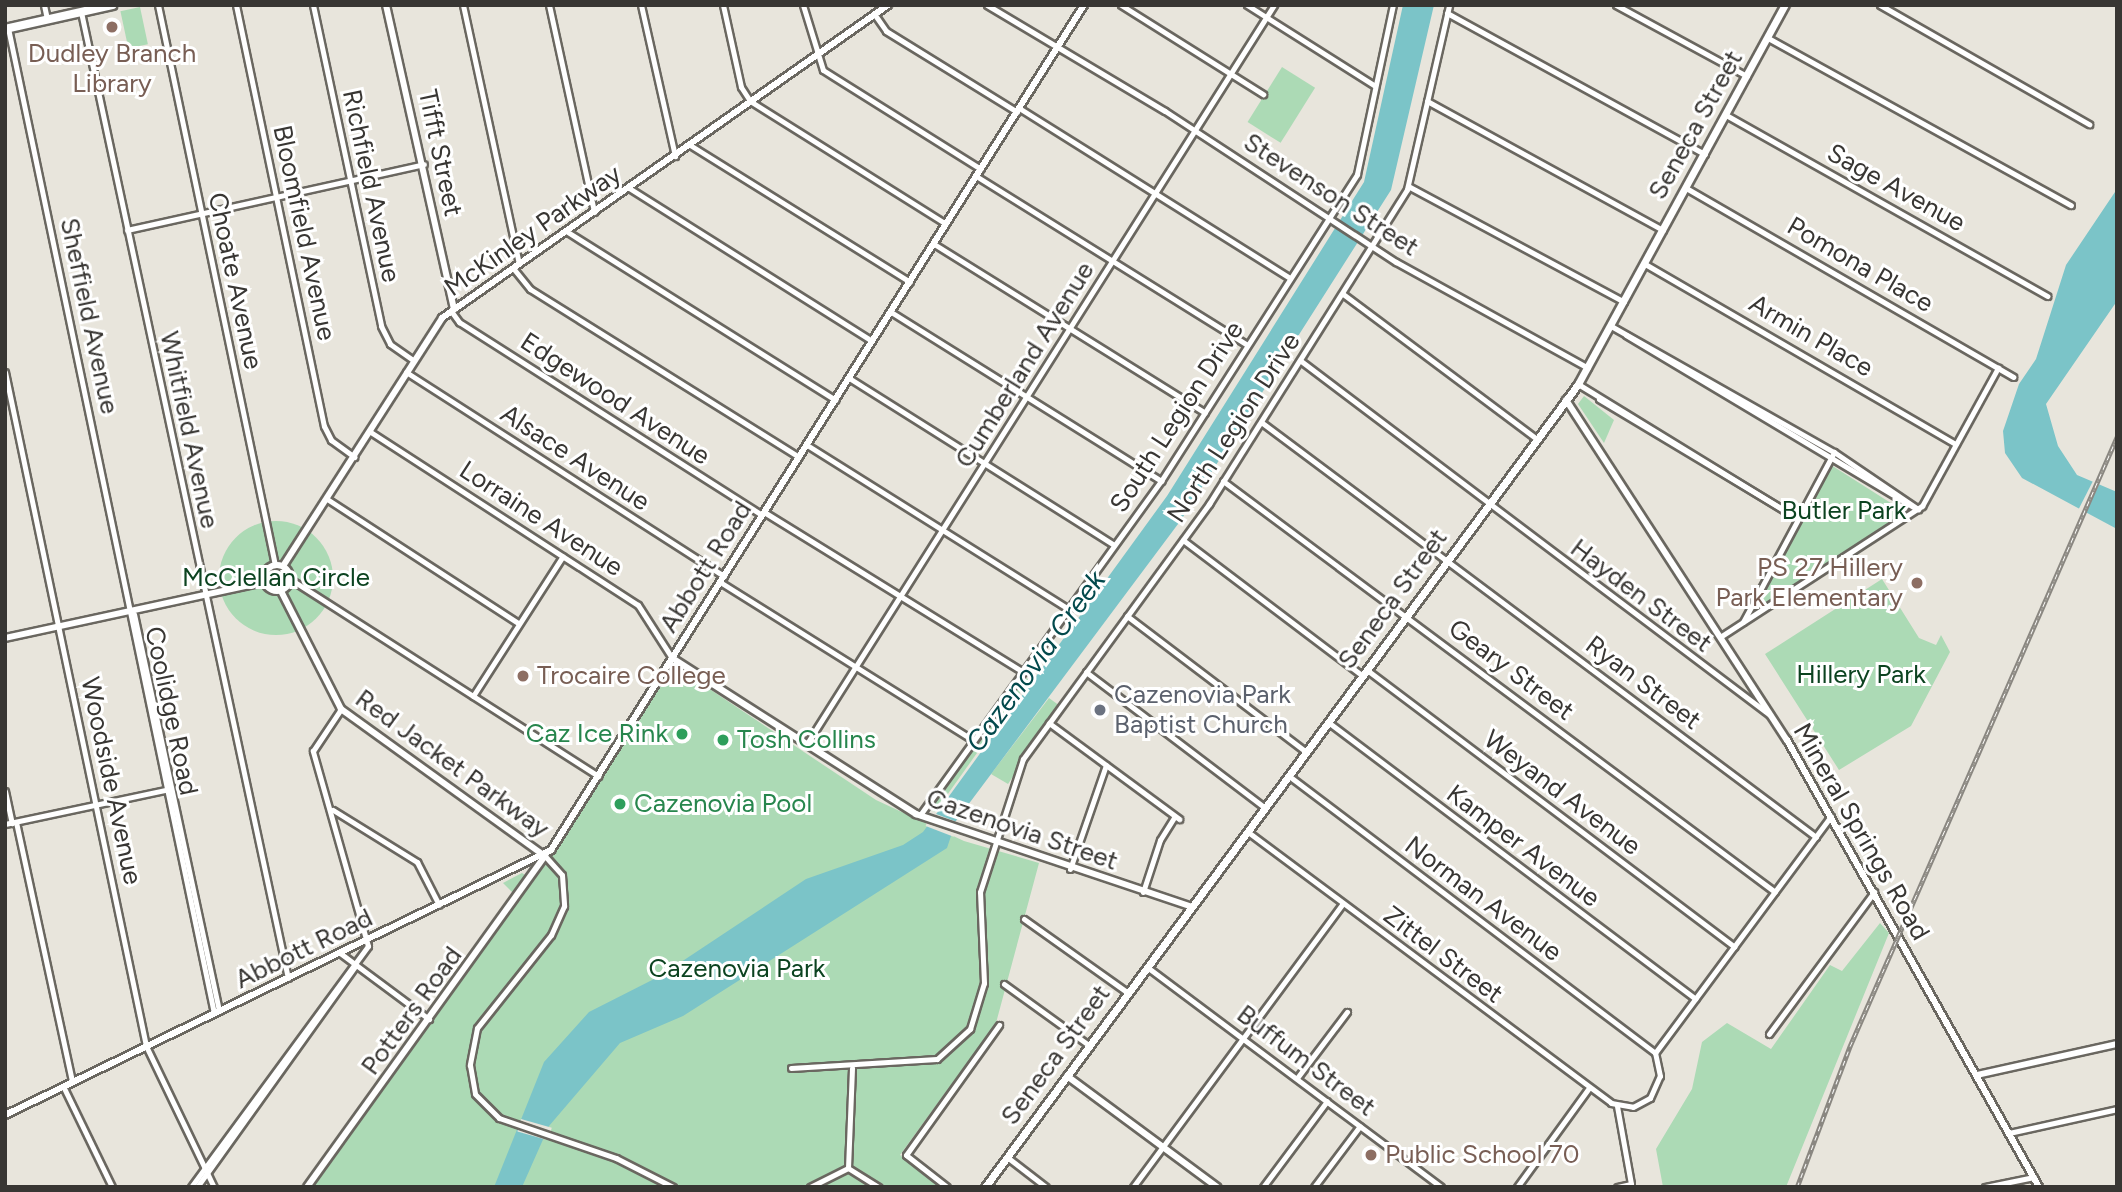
<!DOCTYPE html>
<style>
body{margin:0}
#map{position:relative;width:2122px;height:1192px;overflow:hidden;background:#e8e5dc;font-family:Figtree,sans-serif}
div>[style]{position:absolute}
[style*='--x']{left:calc(var(--x)*1px);top:calc(var(--y)*1px);width:calc(var(--w)*1px);rotate:calc(var(--a)*1deg)}
.green>*{inset:0;background:#acdab5;transform-origin:0 0}
.round{border-radius:50%}
.water>*{inset:0;background:#7bc4c8}
.pier>*{inset:0;background:#e8e5dc;transform-origin:0 0}
.roads{filter:drop-shadow(2px 0 #6a6760) drop-shadow(-2px 0 #6a6760) drop-shadow(0 2px #6a6760) drop-shadow(0 -2px #6a6760)}
.minor>*{height:5px;margin:-2.5px;padding:0 2.5px;transform-origin:2.5px;border-radius:2.5px;background:#fff}
.tertiary>*{height:6px;margin:-3px;padding:0 3px;transform-origin:3px;border-radius:3px;background:#fff}
.tertiary>.ring{margin:-3px;padding:0;box-sizing:content-box;background:none;border:6px solid #fff;border-radius:50%}
.secondary>*{height:7px;margin:-3.5px;padding:0 3.5px;transform-origin:3.5px;border-radius:3.5px;background:#fff}
.primary>*{height:8px;margin:-4px;padding:0 4px;transform-origin:4px;border-radius:4px;background:#fff}
.rail>*{height:4.5px;margin-top:-2.25px;transform-origin:0;background:repeating-linear-gradient(90deg,#fff 0 5px,#8a8781 0 10px);box-sizing:border-box;border-block:2px solid #8a8781}
.dots>*{width:19px;height:19px;translate:-50% -50%;box-sizing:border-box;border:4px solid #fff;border-radius:50%}
span{translate:-50% -50%;white-space:nowrap;text-align:center;line-height:1.15;-webkit-text-stroke:6px #fff;paint-order:stroke}
.education-label{font-size:26px;color:#785e54}
.right{translate:-100% -50%;text-align:right}
.left{translate:0 -50%;text-align:left}
.street-label{font-size:26px;color:#383633}
.park-label{font-size:26px;color:#0c4320}
.worship-label{font-size:26px;color:#5b616d}
.leisure-label{font-size:26px;color:#27864d}
.water-label{font-size:28px;color:#02494c;font-style:italic}
.frame{position:absolute;inset:0;border:7px solid #383633;pointer-events:none}
</style>
<div id="map">
<div class="green">
<i style="left:140px;top:7px;width:38px;height:20px;rotate:78deg"></i>
<i style="left:1282px;top:67px;width:39px;height:65px;rotate:32deg"></i>
<i style="clip-path:polygon(1584px 396px,1614px 420px,1604px 443px,1578px 404px)"></i>
<i style="clip-path:polygon(1831px 465px,1905px 512px,1752px 613px,1751px 612px)"></i>
<i class="round" style="left:219px;top:521px;width:114px;height:114px"></i>
<i style="clip-path:polygon(1882px 579px,1919px 638px,1936px 645px,1941px 635px,1950px 652px,1911px 726px,1839px 770px,1765px 654px)"></i>
<i style="clip-path:polygon(672px 664px,876px 800px,964px 841px,1039px 863px,996px 1023px,900px 1155px,943px 1187px,311px 1187px,553px 851px)"></i>
<i style="clip-path:polygon(1022px 675px,1029px 680px,935px 812px,929px 809px)"></i>
<i style="clip-path:polygon(1049px 698px,1060px 706px,1008px 784px,991px 774px)"></i>
<i style="clip-path:polygon(522px 873px,525px 875px,513px 893px,503px 883px)"></i>
<i style="clip-path:polygon(1880px 923px,1889px 933px,1786px 1187px,1663px 1187px,1656px 1149px,1692px 1089px,1702px 1042px,1727px 1023px,1771px 1049px,1830px 965px,1842px 971px)"></i>
</div>
<div class="water">
<i style="clip-path:polygon(1403px 5px,1434px 5px,1391px 190px,1181px 520px,956px 821px,947px 848px,683px 1016px,620px 1043px,549px 1126px,522px 1187px,494px 1187px,544px 1062px,589px 1012px,660px 976px,806px 879px,903px 845px,923px 832px,1167px 496px,1364px 182px)"></i>
<i style="clip-path:polygon(2117px 189px,2117px 301px,2046px 404px,2058px 446px,2077px 475px,2117px 492px,2117px 529px,2022px 478px,2005px 453px,2003px 431px,2019px 384px,2036px 359px,2066px 265px)"></i>
</div>
<div class="pier">
<i style="left:2094px;top:479px;width:7px;height:39px;rotate:27deg"></i>
<i style="left:931px;top:812px;width:30px;height:15px;rotate:21deg"></i>
<i style="left:521px;top:1119px;width:32px;height:13px;rotate:16deg"></i>
</div>
<div class="roads">
<div class="minor">
<i style="--x:44;--y:5;--w:14;--a:78"></i>
<i style="--x:158;--y:5;--w:572;--a:78.2"></i>
<i style="--x:236;--y:5;--w:430;--a:78.2"></i>
<i style="--x:324;--y:426;--w:16;--a:63"></i>
<i style="--x:331;--y:440;--w:29;--a:36"></i>
<i style="--x:313;--y:5;--w:328;--a:78"></i>
<i style="--x:381;--y:326;--w:20;--a:63"></i>
<i style="--x:390;--y:344;--w:28;--a:35"></i>
<i style="--x:463;--y:5;--w:264;--a:77.8"></i>
<i style="--x:549;--y:5;--w:212;--a:77.7"></i>
<i style="--x:641;--y:5;--w:155;--a:77.3"></i>
<i style="--x:723;--y:5;--w:84;--a:77.6"></i>
<i style="--x:741;--y:87;--w:17;--a:57"></i>
<i style="--x:750;--y:101;--w:231;--a:32.1"></i>
<i style="--x:803;--y:5;--w:68;--a:72.9"></i>
<i style="--x:823;--y:70;--w:186;--a:32.1"></i>
<i style="--x:987;--y:5;--w:207;--a:30.8"></i>
<i style="--x:1165;--y:111;--w:276;--a:33.2"></i>
<i style="--x:1396;--y:262;--w:219;--a:28.9"></i>
<i style="--x:1121;--y:5;--w:168;--a:32.1"></i>
<i style="--x:1247;--y:5;--w:151;--a:32.3"></i>
<i style="--x:1616;--y:5;--w:149;--a:28.5"></i>
<i style="--x:1880;--y:5;--w:241;--a:29.7"></i>
<i style="--x:81;--y:12;--w:988;--a:77.91"></i>
<i style="--x:1447;--y:13;--w:294;--a:28.7"></i>
<i style="--x:875;--y:15;--w:19;--a:55"></i>
<i style="--x:886;--y:31;--w:154;--a:31.7"></i>
<i style="--x:8;--y:28;--w:1006;--a:78.19"></i>
<i style="--x:1768;--y:38;--w:346;--a:28.9"></i>
<i style="--x:1427;--y:101;--w:269;--a:28.7"></i>
<i style="--x:1019;--y:108;--w:320;--a:32.1"></i>
<i style="--x:1726;--y:115;--w:369;--a:29.4"></i>
<i style="--x:690;--y:145;--w:259;--a:31.9"></i>
<i style="--x:976;--y:176;--w:319;--a:31.9"></i>
<i style="--x:1408;--y:186;--w:245;--a:28.2"></i>
<i style="--x:629;--y:188;--w:287;--a:32.2"></i>
<i style="--x:1686;--y:188;--w:378;--a:30"></i>
<i style="--x:127;--y:230;--w:304;--a:-12.5"></i>
<i style="--x:566;--y:231;--w:318;--a:32.1"></i>
<i style="--x:934;--y:244;--w:319;--a:31.9"></i>
<i style="--x:1645;--y:264;--w:359;--a:30.1"></i>
<i style="--x:513;--y:268;--w:27;--a:51"></i>
<i style="--x:530;--y:289;--w:317;--a:32"></i>
<i style="--x:1343;--y:294;--w:242;--a:36.8"></i>
<i style="--x:451;--y:311;--w:14;--a:54"></i>
<i style="--x:459;--y:322;--w:359;--a:32.5"></i>
<i style="--x:891;--y:312;--w:319;--a:32"></i>
<i style="--x:1611;--y:326;--w:256;--a:29.5"></i>
<i style="--x:1834;--y:452;--w:102;--a:34.2"></i>
<i style="--x:1626;--y:335;--w:339;--a:30.9"></i>
<i style="--x:1301;--y:361;--w:588;--a:37.05"></i>
<i style="--x:5;--y:372;--w:689;--a:78.18"></i>
<i style="--x:146;--y:1046;--w:157;--a:64.3"></i>
<i style="--x:406;--y:372;--w:378;--a:32.7"></i>
<i style="--x:849;--y:378;--w:313;--a:32.2"></i>
<i style="--x:1578;--y:384;--w:257;--a:31.5"></i>
<i style="--x:1599;--y:399;--w:231;--a:31"></i>
<i style="--x:1261;--y:422;--w:693;--a:36.79"></i>
<i style="--x:369;--y:431;--w:320;--a:32.9"></i>
<i style="--x:638;--y:605;--w:63;--a:57.3"></i>
<i style="--x:807;--y:445;--w:307;--a:32.1"></i>
<i style="--x:1223;--y:481;--w:688;--a:36.67"></i>
<i style="--x:327;--y:499;--w:228;--a:33"></i>
<i style="--x:764;--y:512;--w:302;--a:31.7"></i>
<i style="--x:1183;--y:540;--w:226;--a:37.1"></i>
<i style="--x:290;--y:579;--w:366;--a:32.6"></i>
<i style="--x:720;--y:582;--w:296;--a:32"></i>
<i style="--x:134;--y:614;--w:406;--a:77.9"></i>
<i style="--x:1127;--y:616;--w:225;--a:37.2"></i>
<i style="--x:1743;--y:622;--w:193;--a:-61.8"></i>
<i style="--x:1720;--y:637;--w:241;--a:-33"></i>
<i style="--x:1922;--y:506;--w:158;--a:-61.2"></i>
<i style="--x:1367;--y:670;--w:460;--a:37"></i>
<i style="--x:1086;--y:672;--w:225;--a:37.2"></i>
<i style="--x:473;--y:696;--w:166;--a:-57.3"></i>
<i style="--x:1328;--y:722;--w:460;--a:37"></i>
<i style="--x:1049;--y:723;--w:162;--a:36.4"></i>
<i style="--x:806;--y:745;--w:876;--a:-57.69"></i>
<i style="--x:1289;--y:776;--w:459;--a:37.1"></i>
<i style="--x:5;--y:791;--w:33;--a:78"></i>
<i style="--x:333;--y:810;--w:99;--a:31.8"></i>
<i style="--x:417;--y:862;--w:48;--a:62.9"></i>
<i style="--x:920;--y:815;--w:412;--a:-54.2"></i>
<i style="--x:1161;--y:481;--w:364;--a:-57.4"></i>
<i style="--x:1357;--y:174;--w:173;--a:-78"></i>
<i style="--x:16;--y:822;--w:266;--a:77.8"></i>
<i style="--x:5;--y:824;--w:169;--a:-12"></i>
<i style="--x:1248;--y:832;--w:453;--a:36.7"></i>
<i style="--x:1611;--y:1103;--w:22;--a:10"></i>
<i style="--x:1633;--y:1107;--w:19;--a:-28"></i>
<i style="--x:1650;--y:1098;--w:24;--a:-66"></i>
<i style="--x:1660;--y:1076;--w:24;--a:-102"></i>
<i style="--x:545;--y:856;--w:25;--a:48"></i>
<i style="--x:562;--y:875;--w:31;--a:86"></i>
<i style="--x:564;--y:906;--w:32;--a:114"></i>
<i style="--x:551;--y:935;--w:119;--a:128.5"></i>
<i style="--x:477;--y:1028;--w:38;--a:101"></i>
<i style="--x:470;--y:1065;--w:29;--a:80"></i>
<i style="--x:475;--y:1094;--w:34;--a:45"></i>
<i style="--x:499;--y:1118;--w:124;--a:18.9"></i>
<i style="--x:616;--y:1158;--w:64;--a:27"></i>
<i style="--x:1070;--y:869;--w:110;--a:-70.9"></i>
<i style="--x:1143;--y:892;--w:55;--a:-71.9"></i>
<i style="--x:1160;--y:840;--w:28;--a:-58"></i>
<i style="--x:1024;--y:919;--w:128;--a:35.4"></i>
<i style="--x:340;--y:953;--w:111;--a:36.6"></i>
<i style="--x:1147;--y:967;--w:367;--a:36.8"></i>
<i style="--x:1004;--y:984;--w:106;--a:35.8"></i>
<i style="--x:1769;--y:1034;--w:177;--a:-53.5"></i>
<i style="--x:1655;--y:1053;--w:295;--a:-53.4"></i>
<i style="--x:791;--y:1068;--w:146;--a:-3.5"></i>
<i style="--x:937;--y:1059;--w:45;--a:-42.3"></i>
<i style="--x:970;--y:1029;--w:48;--a:-73.1"></i>
<i style="--x:984;--y:983;--w:91;--a:-92.5"></i>
<i style="--x:980;--y:892;--w:140;--a:-72.1"></i>
<i style="--x:1023;--y:759;--w:316;--a:-53.9"></i>
<i style="--x:1209;--y:504;--w:372;--a:-57.8"></i>
<i style="--x:1407;--y:189;--w:189;--a:-77.1"></i>
<i style="--x:1297;--y:1078;--w:83;--a:-52.9"></i>
<i style="--x:63;--y:1086;--w:112;--a:64.1"></i>
<i style="--x:1617;--y:1106;--w:79;--a:79.8"></i>
<i style="--x:1631;--y:1184;--w:14;--a:168"></i>
<i style="--x:2009;--y:1133;--w:111;--a:-12.5"></i>
<i style="--x:1007;--y:1157;--w:49;--a:37.6"></i>
<i style="--x:848;--y:1168;--w:100;--a:-87.7"></i>
<i style="--x:848;--y:1168;--w:36;--a:32"></i>
<i style="--x:191;--y:1187;--w:299;--a:-53.7"></i>
<i style="--x:368;--y:946;--w:203;--a:-105.8"></i>
<i style="--x:313;--y:751;--w:50;--a:-56.3"></i>
<i style="--x:197;--y:1187;--w:273;--a:-54.4"></i>
<i style="--x:810;--y:1187;--w:42;--a:-26.6"></i>
<i style="--x:947;--y:1187;--w:52;--a:-142"></i>
<i style="--x:906;--y:1155;--w:160;--a:-54.4"></i>
<i style="--x:1133;--y:1187;--w:353;--a:-53.5"></i>
<i style="--x:1263;--y:1187;--w:107;--a:-53.3"></i>
<i style="--x:1314;--y:1187;--w:76;--a:-53"></i>
<i style="--x:1517;--y:1187;--w:122;--a:-54"></i>
<i style="--x:1985;--y:1187;--w:50;--a:-11.5"></i>
</div>
<div class="tertiary">
<i style="--x:386;--y:5;--w:312;--a:77.4"></i>
<i style="--x:1566;--y:400;--w:406;--a:57"></i>
<i style="--x:1787;--y:740;--w:513;--a:60.59"></i>
<i class="ring" style="left:264px;top:565px;width:20px;height:20px"></i>
<i style="--x:283;--y:566;--w:295;--a:-57.3"></i>
<i style="--x:442;--y:318;--w:545;--a:-35.06"></i>
<i style="--x:281;--y:591;--w:132;--a:63"></i>
<i style="--x:341;--y:709;--w:251;--a:35.8"></i>
<i style="--x:5;--y:638;--w:265;--a:-12.2"></i>
<i style="--x:672;--y:658;--w:290;--a:32.6"></i>
<i style="--x:916;--y:814;--w:291;--a:18.6"></i>
<i style="--x:1977;--y:1075;--w:143;--a:-12.5"></i>
<i style="--x:1067;--y:1076;--w:187;--a:36.5"></i>
<i style="--x:5;--y:1115;--w:607;--a:-25.89"></i>
<i style="--x:551;--y:850;--w:999;--a:-57.76"></i>
<i style="--x:307;--y:1187;--w:408;--a:-54.3"></i>
</div>
<div class="secondary">
<i style="--x:985;--y:1187;--w:998;--a:-53.55"></i>
<i style="--x:1578;--y:384;--w:432;--a:-61.4"></i>
</div>
<div class="primary">
<i style="--x:5;--y:29;--w:110;--a:-12.6"></i>
</div>
</div>
<div class="rail">
<i style="--x:1797;--y:1187;--w:151;--a:-69.4"></i>
<i style="--x:1850;--y:1046;--w:665;--a:-66.33"></i>
</div>
<div class="dots">
<i style="left:112px;top:27px;background:#8d6e63"></i>
<i style="left:1917px;top:583px;background:#8d6e63"></i>
<i style="left:523px;top:676px;background:#8d6e63"></i>
<i style="left:1100px;top:710px;background:#6b7280"></i>
<i style="left:682px;top:734px;background:#2e9e5b"></i>
<i style="left:723px;top:740px;background:#2e9e5b"></i>
<i style="left:620px;top:804px;background:#2e9e5b"></i>
<i style="left:1371px;top:1155px;background:#8d6e63"></i>
</div>
<div class="education-label">
<span style="left:112px;top:69px">Dudley Branch<br>Library</span>
<span class="right" style="left:1903px;top:583px">PS 27 Hillery<br>Park Elementary</span>
<span class="left" style="left:537px;top:676px">Trocaire College</span>
<span class="left" style="left:1385px;top:1155px">Public School 70</span>
</div>
<div class="street-label">
<span style="left:1696px;top:125px;rotate:-61deg">Seneca Street</span>
<span style="left:440px;top:153px;rotate:78deg">Tifft Street</span>
<span style="left:371px;top:186px;rotate:78deg">Richfield Avenue</span>
<span style="left:1896px;top:188px;rotate:29deg">Sage Avenue</span>
<span style="left:1331px;top:195px;rotate:33deg">Stevenson Street</span>
<span style="left:533px;top:231px;rotate:-35deg">McKinley Parkway</span>
<span style="left:304px;top:233px;rotate:78deg">Bloomfield Avenue</span>
<span style="left:1860px;top:265px;rotate:30deg">Pomona Place</span>
<span style="left:235px;top:281px;rotate:78deg">Choate Avenue</span>
<span style="left:89px;top:316px;rotate:78deg">Sheffield Avenue</span>
<span style="left:1811px;top:336px;rotate:30deg">Armin Place</span>
<span style="left:1025px;top:365px;rotate:-58deg">Cumberland Avenue</span>
<span style="left:615px;top:399px;rotate:33deg">Edgewood Avenue</span>
<span style="left:1177px;top:417px;rotate:-57deg">South Legion Drive</span>
<span style="left:1234px;top:428px;rotate:-57deg">North Legion Drive</span>
<span style="left:189px;top:430px;rotate:78deg">Whitfield Avenue</span>
<span style="left:575px;top:458px;rotate:33deg">Alsace Avenue</span>
<span style="left:541px;top:519px;rotate:33deg">Lorraine Avenue</span>
<span style="left:706px;top:567px;rotate:-58deg">Abbott Road</span>
<span style="left:1641px;top:596px;rotate:37deg">Hayden Street</span>
<span style="left:1393px;top:599px;rotate:-54deg">Seneca Street</span>
<span style="left:1511px;top:670px;rotate:37deg">Geary Street</span>
<span style="left:1643px;top:683px;rotate:37deg">Ryan Street</span>
<span style="left:171px;top:711px;rotate:78deg">Coolidge Road</span>
<span style="left:452px;top:764px;rotate:36deg">Red Jacket Parkway</span>
<span style="left:111px;top:781px;rotate:78deg">Woodside Avenue</span>
<span style="left:1562px;top:793px;rotate:37deg">Weyand Avenue</span>
<span style="left:1022px;top:830px;rotate:19deg">Cazenovia Street</span>
<span style="left:1861px;top:832px;rotate:60deg">Mineral Springs Road</span>
<span style="left:1523px;top:846px;rotate:37deg">Kamper Avenue</span>
<span style="left:1483px;top:899px;rotate:37deg">Norman Avenue</span>
<span style="left:304px;top:949px;rotate:-26deg">Abbott Road</span>
<span style="left:1443px;top:955px;rotate:37deg">Zittel Street</span>
<span style="left:412px;top:1011px;rotate:-54deg">Potters Road</span>
<span style="left:1056px;top:1055px;rotate:-54deg">Seneca Street</span>
<span style="left:1306px;top:1061px;rotate:37deg">Buffum Street</span>
</div>
<div class="park-label">
<span style="left:1844px;top:511px">Butler Park</span>
<span style="left:276px;top:578px">McClellan Circle</span>
<span style="left:1861px;top:675px">Hillery Park</span>
<span style="left:737px;top:969px">Cazenovia Park</span>
</div>
<div class="worship-label">
<span class="left" style="left:1114px;top:710px">Cazenovia Park<br>Baptist Church</span>
</div>
<div class="leisure-label">
<span class="right" style="left:668px;top:734px">Caz Ice Rink</span>
<span class="left" style="left:737px;top:740px">Tosh Collins</span>
<span class="left" style="left:634px;top:804px">Cazenovia Pool</span>
</div>
<div class="water-label">
<span style="left:1035px;top:661px;rotate:-54deg">Cazenovia Creek</span>
</div>
<div class="frame"></div>
</div>
